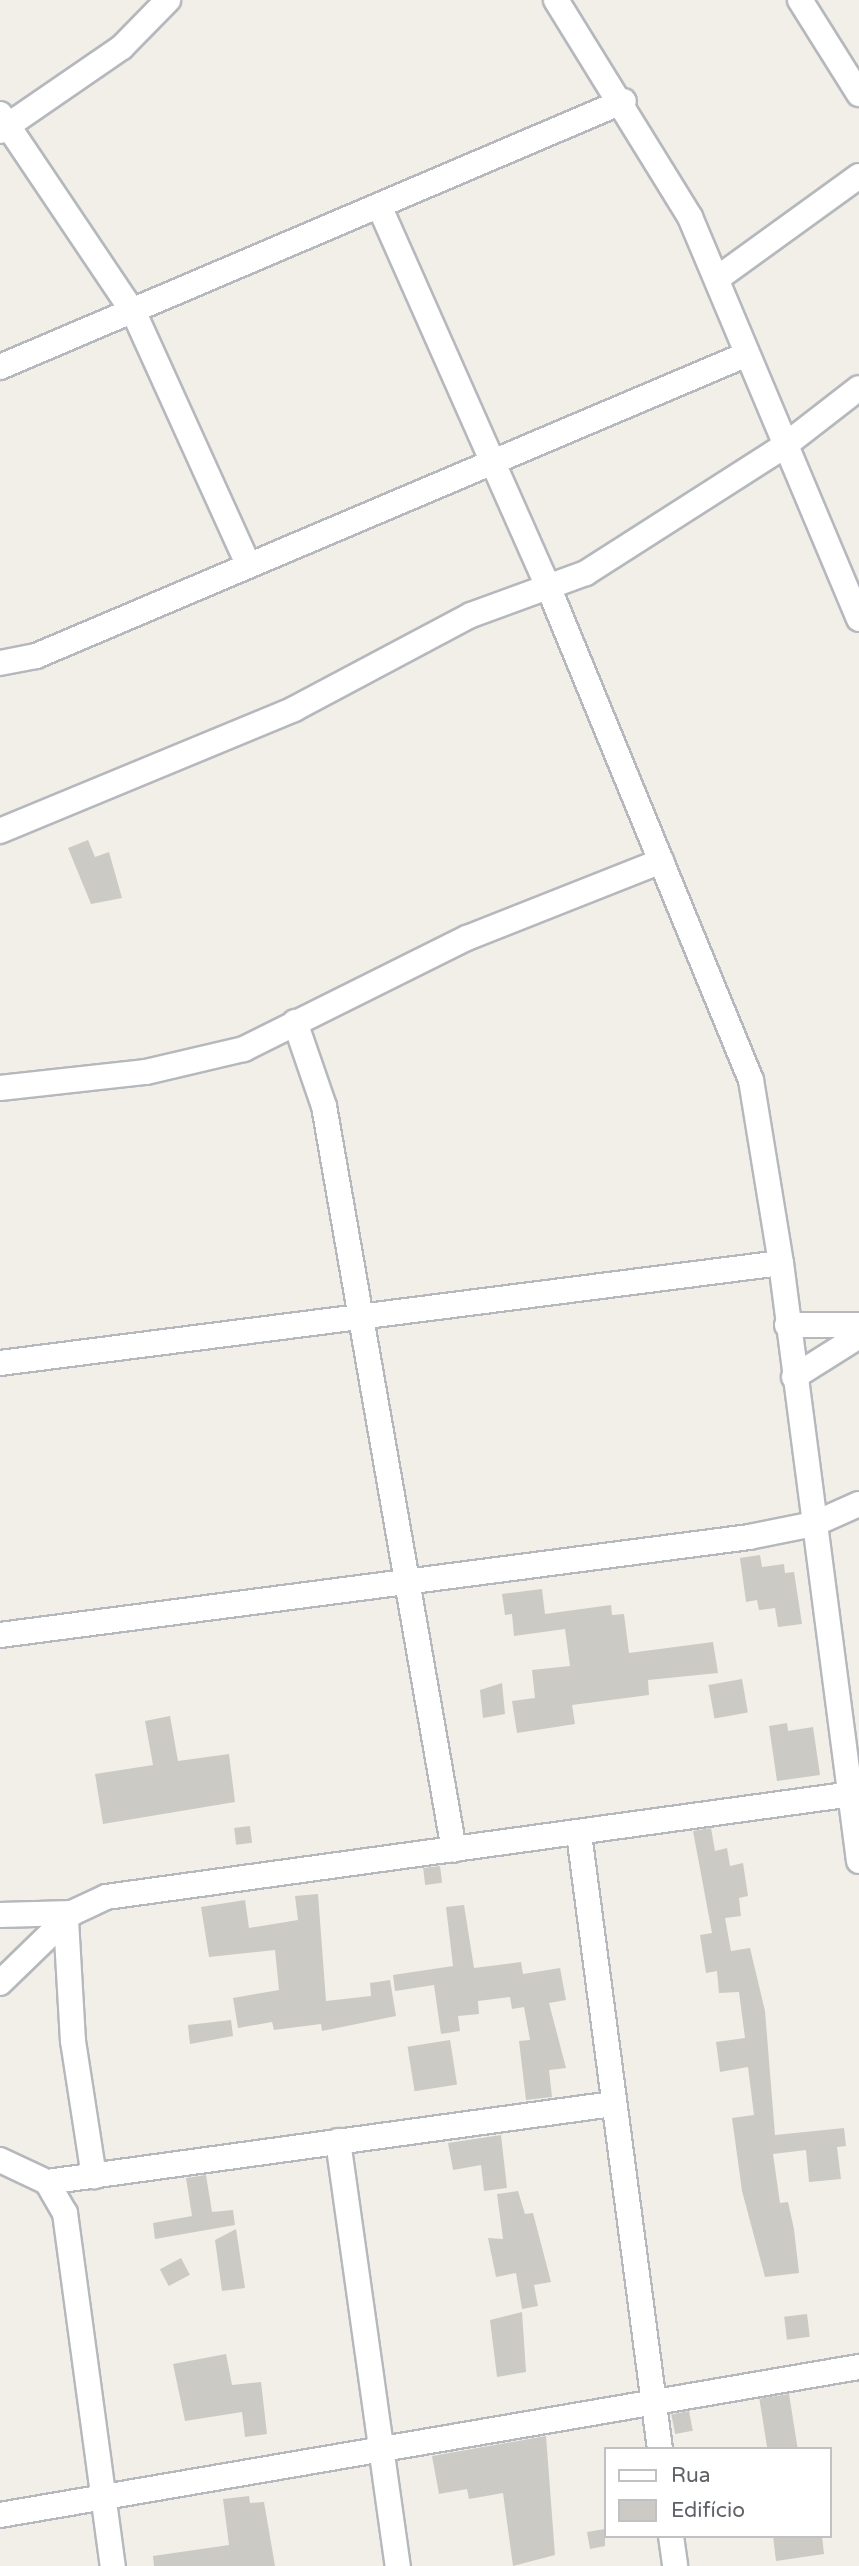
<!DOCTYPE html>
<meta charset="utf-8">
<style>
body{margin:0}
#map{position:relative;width:859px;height:2566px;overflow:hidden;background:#f1efe8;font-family:"Varela Round",sans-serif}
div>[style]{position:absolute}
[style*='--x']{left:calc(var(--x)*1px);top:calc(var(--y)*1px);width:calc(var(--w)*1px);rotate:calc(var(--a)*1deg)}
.building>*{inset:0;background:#cccac5;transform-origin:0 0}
.roads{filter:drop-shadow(2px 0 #b5b8bc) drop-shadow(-2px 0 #b5b8bc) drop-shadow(0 2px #b5b8bc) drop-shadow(0 -2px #b5b8bc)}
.minor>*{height:24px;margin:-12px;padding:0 12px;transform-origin:12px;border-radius:12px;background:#fff}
span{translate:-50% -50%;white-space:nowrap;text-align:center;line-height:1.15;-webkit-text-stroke:5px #fff;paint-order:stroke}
.legend{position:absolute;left:604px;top:2447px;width:228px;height:91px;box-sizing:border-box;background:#fff;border:2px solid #bfc1c3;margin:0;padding:9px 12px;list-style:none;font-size:21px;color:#5f6368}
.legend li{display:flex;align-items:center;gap:14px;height:35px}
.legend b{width:35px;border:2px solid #bfc1c3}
</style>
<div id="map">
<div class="building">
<i style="clip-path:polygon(88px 840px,95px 857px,109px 852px,122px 898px,91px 904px,68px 848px)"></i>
<i style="clip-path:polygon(760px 1555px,762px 1567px,784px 1564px,785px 1573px,794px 1572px,802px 1624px,778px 1627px,775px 1608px,759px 1610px,757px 1600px,746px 1602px,740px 1558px)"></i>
<i style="clip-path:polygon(542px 1589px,545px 1614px,611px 1605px,612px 1615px,624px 1614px,629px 1653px,713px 1642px,718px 1673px,648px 1680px,649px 1695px,572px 1705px,575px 1724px,517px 1733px,512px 1701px,535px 1698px,532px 1670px,570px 1666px,565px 1629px,514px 1636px,512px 1614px,505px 1615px,502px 1594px)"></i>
<i style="left:742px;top:1679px;width:34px;height:34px;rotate:80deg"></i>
<i style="clip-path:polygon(502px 1683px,505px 1714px,483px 1718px,480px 1690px)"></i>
<i style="clip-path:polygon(170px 1716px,178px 1761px,229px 1754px,235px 1802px,103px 1824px,95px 1774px,153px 1765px,145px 1721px)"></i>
<i style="clip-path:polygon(787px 1723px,788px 1731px,813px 1727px,820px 1775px,777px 1781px,769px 1726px)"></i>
<i style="left:250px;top:1826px;width:17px;height:16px;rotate:83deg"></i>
<i style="clip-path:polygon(711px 1828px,715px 1851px,727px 1848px,730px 1866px,743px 1863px,748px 1896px,739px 1898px,741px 1916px,725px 1918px,731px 1951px,750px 1948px,765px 2011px,775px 2135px,844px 2128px,846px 2146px,837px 2147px,841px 2179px,809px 2182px,806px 2150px,773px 2154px,780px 2203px,788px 2202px,794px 2229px,799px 2273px,765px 2277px,742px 2191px,732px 2118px,754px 2115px,748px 2067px,720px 2072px,716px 2042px,745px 2038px,739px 1992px,719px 1993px,717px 1971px,706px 1973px,700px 1935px,712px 1933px,693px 1831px)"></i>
<i style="left:440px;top:1866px;width:17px;height:17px;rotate:83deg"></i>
<i style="clip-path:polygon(318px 1894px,326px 2001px,371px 1996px,370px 1983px,390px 1980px,396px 2016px,322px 2031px,321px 2024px,274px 2030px,272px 2022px,238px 2028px,233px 1998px,279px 1990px,275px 1950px,209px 1957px,201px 1907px,245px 1900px,249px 1928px,298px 1920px,295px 1896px)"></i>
<i style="clip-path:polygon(464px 1905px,474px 1968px,521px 1962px,523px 1974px,560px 1968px,566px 2000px,549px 2003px,566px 2068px,549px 2070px,552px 2097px,526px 2100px,519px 2041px,530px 2040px,524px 2007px,512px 2009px,510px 1997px,478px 2001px,479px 2014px,458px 2016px,460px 2031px,441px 2034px,434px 1985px,395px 1991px,393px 1975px,453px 1966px,446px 1907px)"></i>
<i style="clip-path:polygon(231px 2020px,233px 2036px,190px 2044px,188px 2025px)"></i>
<i style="left:450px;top:2040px;width:45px;height:43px;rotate:81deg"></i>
<i style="clip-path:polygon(501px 2135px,507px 2188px,484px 2191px,481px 2165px,453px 2170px,448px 2143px)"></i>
<i style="clip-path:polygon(206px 2175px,212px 2212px,233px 2210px,235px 2225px,155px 2239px,153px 2223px,192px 2216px,186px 2178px)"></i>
<i style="clip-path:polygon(518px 2191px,525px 2214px,533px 2213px,551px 2282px,534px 2285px,538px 2306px,522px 2309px,516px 2273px,496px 2277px,488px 2238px,503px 2239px,497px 2194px)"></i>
<i style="clip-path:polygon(236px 2229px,245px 2288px,222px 2291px,215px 2240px)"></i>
<i style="left:181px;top:2258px;width:19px;height:24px;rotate:62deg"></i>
<i style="clip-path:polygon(522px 2312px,526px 2372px,497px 2377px,490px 2320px)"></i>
<i style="left:807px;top:2314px;width:23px;height:23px;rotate:83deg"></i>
<i style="clip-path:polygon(226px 2354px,232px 2385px,261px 2382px,267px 2434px,245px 2437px,242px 2412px,185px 2421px,173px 2364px)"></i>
<i style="left:789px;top:2394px;width:56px;height:30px;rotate:81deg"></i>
<i style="left:689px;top:2411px;width:20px;height:18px;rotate:79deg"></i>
<i style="clip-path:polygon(546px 2436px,555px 2555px,513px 2566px,503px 2493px,469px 2499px,467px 2489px,439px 2494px,432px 2456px)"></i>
<i style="clip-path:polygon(249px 2496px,250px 2503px,264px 2502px,275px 2566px,154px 2566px,153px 2556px,229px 2545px,223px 2499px)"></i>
<i style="clip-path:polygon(605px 2529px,605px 2546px,590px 2549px,587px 2532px)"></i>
<i style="clip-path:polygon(773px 2536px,822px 2536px,824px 2554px,776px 2561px)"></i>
</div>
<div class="roads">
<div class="minor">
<i style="--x:556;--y:0;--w:255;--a:58.3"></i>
<i style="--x:690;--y:217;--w:436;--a:67.2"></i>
<i style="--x:800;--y:0;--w:111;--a:57.9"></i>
<i style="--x:0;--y:114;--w:242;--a:56.1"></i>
<i style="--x:135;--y:315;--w:271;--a:65.6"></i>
<i style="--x:0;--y:131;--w:148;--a:-34.5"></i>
<i style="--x:122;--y:47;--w:66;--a:-45.6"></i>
<i style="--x:381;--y:210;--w:417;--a:66.1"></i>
<i style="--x:550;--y:591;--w:529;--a:67.66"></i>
<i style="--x:751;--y:1080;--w:185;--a:80.7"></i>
<i style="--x:781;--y:1263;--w:603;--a:82.57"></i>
<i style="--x:718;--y:278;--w:174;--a:-35.9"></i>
<i style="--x:0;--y:367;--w:678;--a:-23.09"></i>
<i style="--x:0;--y:663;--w:37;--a:-11"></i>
<i style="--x:36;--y:656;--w:770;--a:-23"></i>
<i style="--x:0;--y:831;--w:318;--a:-22.5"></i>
<i style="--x:294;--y:709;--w:200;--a:-28"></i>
<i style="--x:471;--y:615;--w:122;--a:-20.1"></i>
<i style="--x:586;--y:573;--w:234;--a:-32.6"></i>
<i style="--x:783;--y:447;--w:96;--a:-37.8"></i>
<i style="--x:295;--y:1022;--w:89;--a:71"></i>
<i style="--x:324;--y:1106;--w:755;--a:80.09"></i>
<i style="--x:0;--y:1088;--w:147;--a:-6.3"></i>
<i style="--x:146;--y:1072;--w:101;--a:-13.2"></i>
<i style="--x:244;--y:1049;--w:249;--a:-26.5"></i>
<i style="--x:467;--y:938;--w:209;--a:-21.6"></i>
<i style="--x:787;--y:1325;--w:72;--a:0"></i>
<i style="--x:0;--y:1363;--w:787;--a:-7.3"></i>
<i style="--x:794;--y:1377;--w:77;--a:-32.2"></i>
<i style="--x:0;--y:1635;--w:755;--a:-7.45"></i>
<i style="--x:749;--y:1537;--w:66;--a:-11.3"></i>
<i style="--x:814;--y:1524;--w:49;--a:-24"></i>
<i style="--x:579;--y:1834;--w:620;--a:82.5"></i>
<i style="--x:0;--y:1915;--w:72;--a:-1.6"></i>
<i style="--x:66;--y:1920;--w:121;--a:86.7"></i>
<i style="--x:73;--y:2041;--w:137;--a:81.2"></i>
<i style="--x:0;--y:1983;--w:100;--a:-44.2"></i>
<i style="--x:72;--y:1913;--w:38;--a:-25"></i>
<i style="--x:106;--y:1897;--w:760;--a:-7.86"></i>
<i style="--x:338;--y:2141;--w:429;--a:82"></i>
<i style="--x:0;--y:2160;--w:52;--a:25.1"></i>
<i style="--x:47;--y:2182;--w:36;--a:60"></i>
<i style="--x:65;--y:2213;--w:356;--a:82.3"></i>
<i style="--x:47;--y:2182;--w:571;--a:-7.85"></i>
<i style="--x:0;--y:2515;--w:872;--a:-9.78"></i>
<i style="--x:671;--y:2536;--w:30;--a:82"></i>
</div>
</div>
<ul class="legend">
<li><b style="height:9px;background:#fff"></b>Rua</li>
<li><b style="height:19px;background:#cccac5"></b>Edifício</li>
</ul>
</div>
